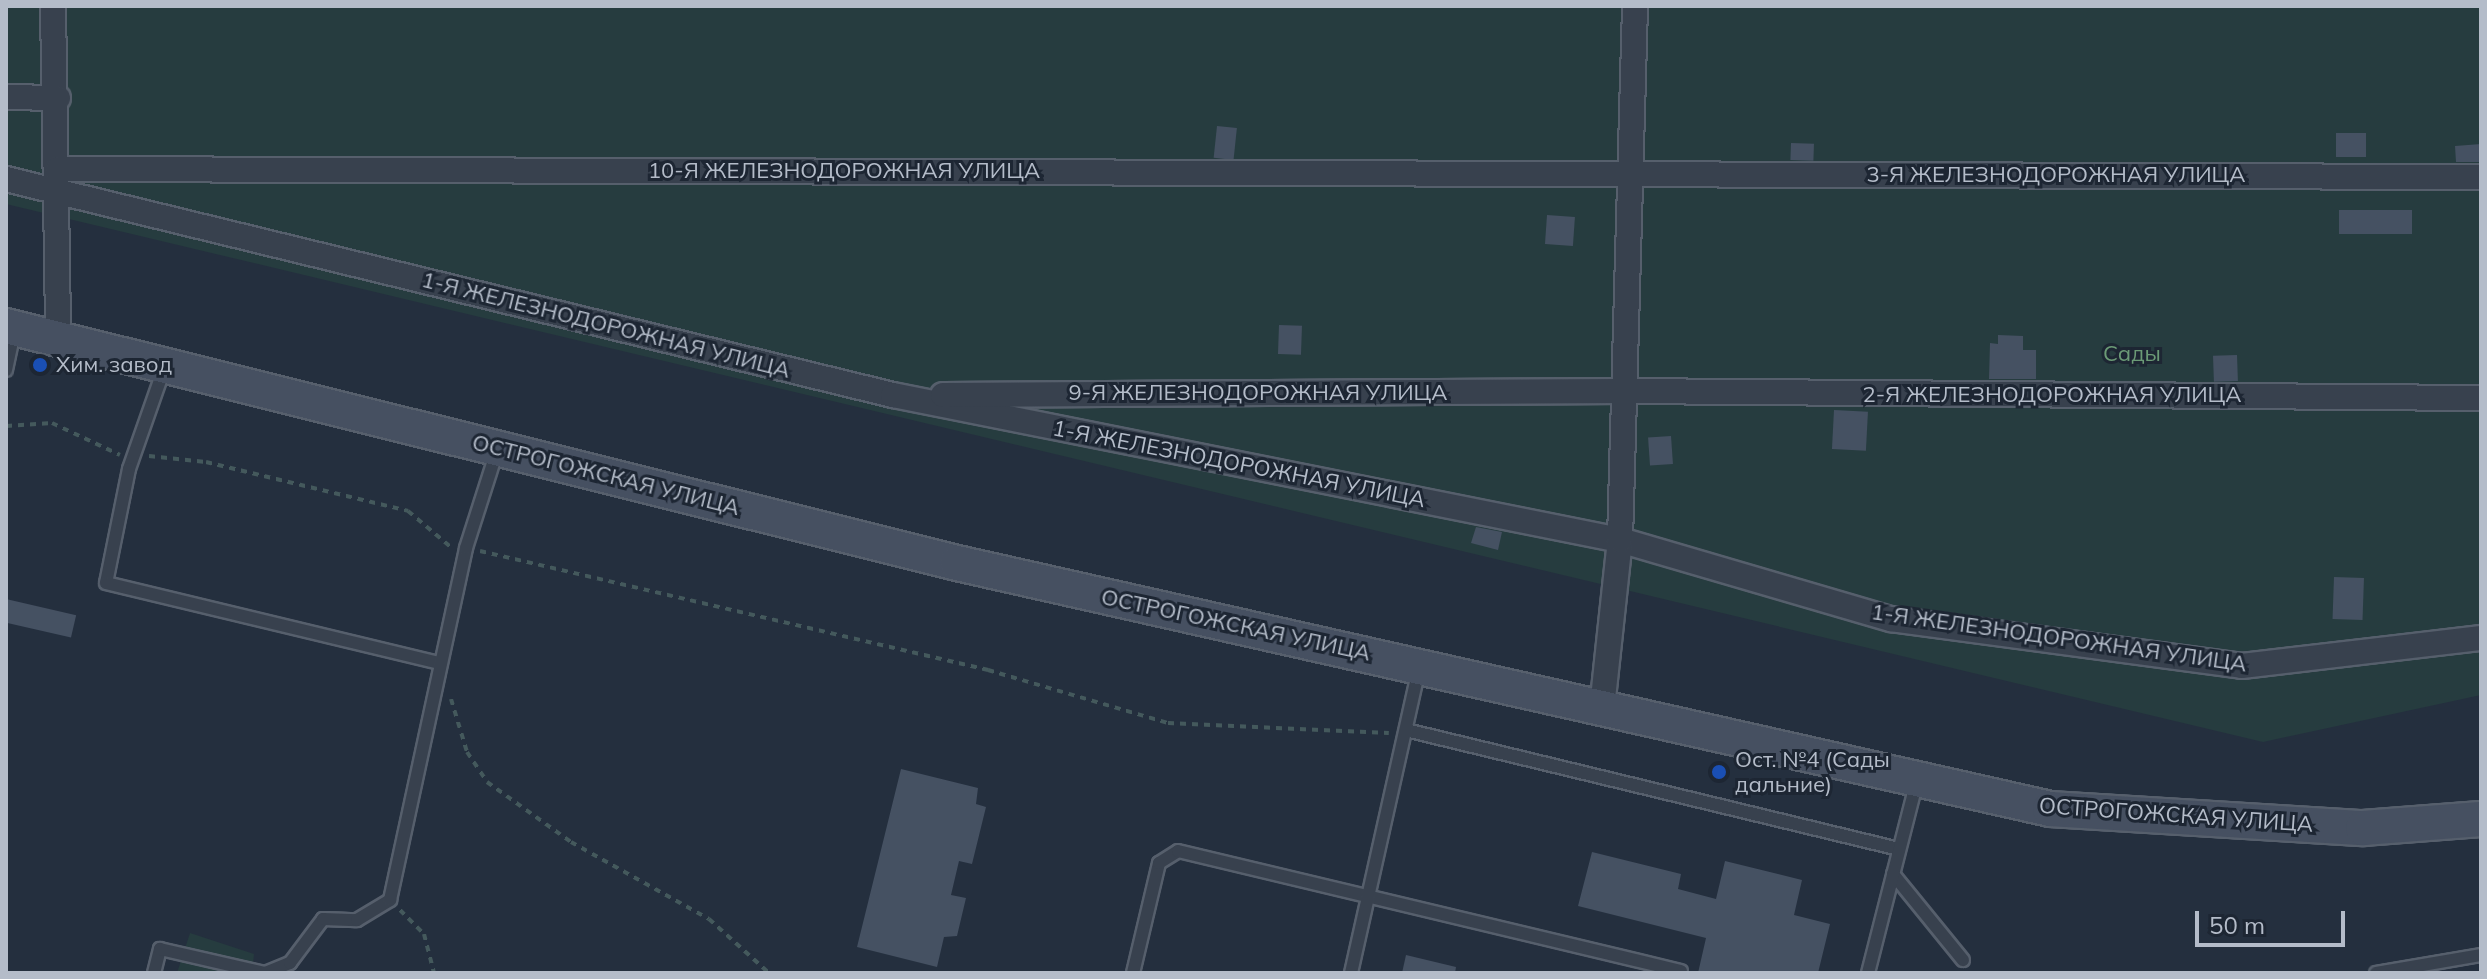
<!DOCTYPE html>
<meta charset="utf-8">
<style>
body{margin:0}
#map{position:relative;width:2487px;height:979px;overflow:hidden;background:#242f3e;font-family:Mulish,sans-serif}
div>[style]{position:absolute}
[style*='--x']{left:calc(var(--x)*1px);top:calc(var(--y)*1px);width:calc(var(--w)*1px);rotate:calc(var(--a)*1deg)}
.green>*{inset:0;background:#263c3f}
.building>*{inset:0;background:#455162;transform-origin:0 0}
.path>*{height:4px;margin-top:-2px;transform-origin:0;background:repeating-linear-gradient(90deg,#44595c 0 6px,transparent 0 12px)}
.roads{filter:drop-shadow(2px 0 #565f6c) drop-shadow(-2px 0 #565f6c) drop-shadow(0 2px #565f6c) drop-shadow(0 -2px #565f6c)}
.lane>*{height:12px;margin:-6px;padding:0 6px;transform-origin:6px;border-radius:6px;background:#38414e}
.street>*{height:24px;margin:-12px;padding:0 12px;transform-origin:12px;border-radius:12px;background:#38414e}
.secondary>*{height:34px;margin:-17px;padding:0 17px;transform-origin:17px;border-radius:17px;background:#465061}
.dots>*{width:22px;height:22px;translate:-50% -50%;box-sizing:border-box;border:4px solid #1d2633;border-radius:50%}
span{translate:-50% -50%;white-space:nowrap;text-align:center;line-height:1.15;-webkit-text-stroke:6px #1d2633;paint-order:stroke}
.street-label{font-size:22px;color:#b4bcc9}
.park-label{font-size:22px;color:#6b9a76}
.poi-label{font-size:22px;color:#b4bcc9}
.left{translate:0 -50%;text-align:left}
.frame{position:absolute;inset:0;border:8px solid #b4bcc9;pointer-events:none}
.scale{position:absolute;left:2195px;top:911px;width:150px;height:36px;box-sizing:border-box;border:4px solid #b4bcc9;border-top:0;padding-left:10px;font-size:24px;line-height:28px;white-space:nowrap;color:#b4bcc9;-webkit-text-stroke:6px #1d2633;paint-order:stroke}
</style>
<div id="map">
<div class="green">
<i style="clip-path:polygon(6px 6px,2481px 6px,2481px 695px,2263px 742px,6px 204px)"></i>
<i style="clip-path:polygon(190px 933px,254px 954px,252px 973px,177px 973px)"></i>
</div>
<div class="building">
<i style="left:1217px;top:126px;width:20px;height:32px;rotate:6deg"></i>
<i style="left:2336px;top:133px;width:30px;height:24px"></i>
<i style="left:1791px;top:143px;width:23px;height:17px;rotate:2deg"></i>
<i style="clip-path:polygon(2481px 144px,2481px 162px,2456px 162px,2455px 146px)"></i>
<i style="left:2412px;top:210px;width:24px;height:73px;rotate:90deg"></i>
<i style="left:1547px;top:215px;width:28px;height:29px;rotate:4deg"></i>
<i style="left:1279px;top:325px;width:23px;height:29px;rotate:2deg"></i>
<i style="clip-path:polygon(1998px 335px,2023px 336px,2023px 350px,2036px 350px,2036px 379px,1989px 379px,1990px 343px,1998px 344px)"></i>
<i style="left:2237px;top:355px;width:26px;height:24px;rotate:88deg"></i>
<i style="left:1834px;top:410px;width:34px;height:39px;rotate:3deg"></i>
<i style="left:1671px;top:436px;width:28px;height:23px;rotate:86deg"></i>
<i style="clip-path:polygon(1476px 527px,1502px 532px,1498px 550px,1471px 543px)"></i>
<i style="left:2334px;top:577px;width:30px;height:42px;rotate:2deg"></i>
<i style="left:6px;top:599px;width:72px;height:23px;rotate:13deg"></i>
<i style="clip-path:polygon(901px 769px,978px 788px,976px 804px,986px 807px,972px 864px,959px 861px,951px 895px,966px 898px,957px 936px,944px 937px,937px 967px,857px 947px)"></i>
<i style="clip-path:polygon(1592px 852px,1681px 874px,1678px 889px,1716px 899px,1725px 861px,1802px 880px,1794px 915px,1830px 924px,1818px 973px,1698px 973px,1706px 938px,1578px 906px)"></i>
<i style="clip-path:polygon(1406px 955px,1456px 967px,1455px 973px,1402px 973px)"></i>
</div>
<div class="path">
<i style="--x:6;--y:426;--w:46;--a:-3.7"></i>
<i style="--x:52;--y:423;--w:75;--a:25.2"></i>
<i style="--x:149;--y:456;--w:57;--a:6"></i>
<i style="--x:206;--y:462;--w:208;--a:13.6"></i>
<i style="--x:408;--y:511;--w:57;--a:40.1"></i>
<i style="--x:480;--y:551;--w:522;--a:13.18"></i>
<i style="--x:988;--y:670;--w:188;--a:16.4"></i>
<i style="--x:1168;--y:723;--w:221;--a:2.6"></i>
<i style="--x:451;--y:699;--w:55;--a:73.2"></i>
<i style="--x:467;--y:752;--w:36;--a:56"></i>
<i style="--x:487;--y:782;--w:103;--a:35.5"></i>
<i style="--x:571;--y:842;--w:158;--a:29.2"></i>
<i style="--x:709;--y:919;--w:81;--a:42"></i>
<i style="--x:400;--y:910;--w:34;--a:45"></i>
<i style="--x:424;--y:934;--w:40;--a:75.6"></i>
</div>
<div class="roads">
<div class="lane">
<i style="--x:164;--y:369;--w:106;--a:109.3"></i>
<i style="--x:129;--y:469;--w:116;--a:101.4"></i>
<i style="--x:106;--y:583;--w:342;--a:13.5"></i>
<i style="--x:6;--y:370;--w:40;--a:-78"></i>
<i style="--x:1406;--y:730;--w:507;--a:13.57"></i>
<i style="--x:1893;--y:874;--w:111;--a:50.9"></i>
<i style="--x:154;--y:973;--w:25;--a:-76"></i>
<i style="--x:160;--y:949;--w:108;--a:12.9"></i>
<i style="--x:265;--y:973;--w:27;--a:-22"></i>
<i style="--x:290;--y:963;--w:55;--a:-53.1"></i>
<i style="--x:323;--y:919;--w:34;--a:2"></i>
<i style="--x:357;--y:920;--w:39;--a:-31"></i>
<i style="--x:390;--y:900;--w:360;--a:-77.8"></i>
<i style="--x:466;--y:548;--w:102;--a:-72.3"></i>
<i style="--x:1133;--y:973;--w:113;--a:-76.7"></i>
<i style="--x:1159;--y:863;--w:22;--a:-32"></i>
<i style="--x:1178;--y:851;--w:517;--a:13.42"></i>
<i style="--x:1351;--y:973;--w:312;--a:-77.4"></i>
<i style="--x:1868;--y:973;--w:198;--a:-75.7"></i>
<i style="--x:2376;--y:973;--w:107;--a:-9.7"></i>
</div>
<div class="street">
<i style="--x:53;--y:6;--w:332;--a:89.1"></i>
<i style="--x:6;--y:97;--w:52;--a:1.1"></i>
<i style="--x:58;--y:169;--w:2423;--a:0.19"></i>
<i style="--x:6;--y:179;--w:913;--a:13.69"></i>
<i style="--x:893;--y:395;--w:741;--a:11.28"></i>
<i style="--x:1620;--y:540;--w:282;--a:16.3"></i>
<i style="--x:1891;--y:619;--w:354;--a:7.6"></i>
<i style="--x:2242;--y:666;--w:241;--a:-6.7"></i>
<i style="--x:943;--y:395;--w:681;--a:-0.34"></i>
<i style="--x:1624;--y:391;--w:857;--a:0.47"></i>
<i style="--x:1602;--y:708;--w:169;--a:-83.9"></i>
<i style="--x:1620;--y:540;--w:534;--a:-88.39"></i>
</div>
<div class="secondary">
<i style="--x:6;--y:326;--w:980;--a:13.99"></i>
<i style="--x:957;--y:563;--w:1120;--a:12.68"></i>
<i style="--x:2050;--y:809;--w:314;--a:3.5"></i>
<i style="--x:2363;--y:828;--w:118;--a:-4.4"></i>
</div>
</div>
<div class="dots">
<i style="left:40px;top:365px;background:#1a4fb4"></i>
<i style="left:1719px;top:772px;background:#1a4fb4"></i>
</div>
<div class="street-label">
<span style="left:844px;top:171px">10-Я ЖЕЛЕЗНОДОРОЖНАЯ УЛИЦА</span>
<span style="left:2056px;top:175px">3-Я ЖЕЛЕЗНОДОРОЖНАЯ УЛИЦА</span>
<span style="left:606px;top:325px;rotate:14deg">1-Я ЖЕЛЕЗНОДОРОЖНАЯ УЛИЦА</span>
<span style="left:1258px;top:393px">9-Я ЖЕЛЕЗНОДОРОЖНАЯ УЛИЦА</span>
<span style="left:2052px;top:395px">2-Я ЖЕЛЕЗНОДОРОЖНАЯ УЛИЦА</span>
<span style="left:1239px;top:464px;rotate:11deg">1-Я ЖЕЛЕЗНОДОРОЖНАЯ УЛИЦА</span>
<span style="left:606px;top:475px;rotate:14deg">ОСТРОГОЖСКАЯ УЛИЦА</span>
<span style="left:1236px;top:625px;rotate:12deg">ОСТРОГОЖСКАЯ УЛИЦА</span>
<span style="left:2059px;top:638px;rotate:8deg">1-Я ЖЕЛЕЗНОДОРОЖНАЯ УЛИЦА</span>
<span style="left:2176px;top:815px;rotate:4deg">ОСТРОГОЖСКАЯ УЛИЦА</span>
</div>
<div class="park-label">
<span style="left:2132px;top:354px">Сады</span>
</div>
<div class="poi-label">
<span class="left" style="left:56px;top:365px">Хим. завод</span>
<span class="left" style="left:1735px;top:772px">Ост. №4 (Сады<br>дальние)</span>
</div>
<div class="frame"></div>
<div class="scale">50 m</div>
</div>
